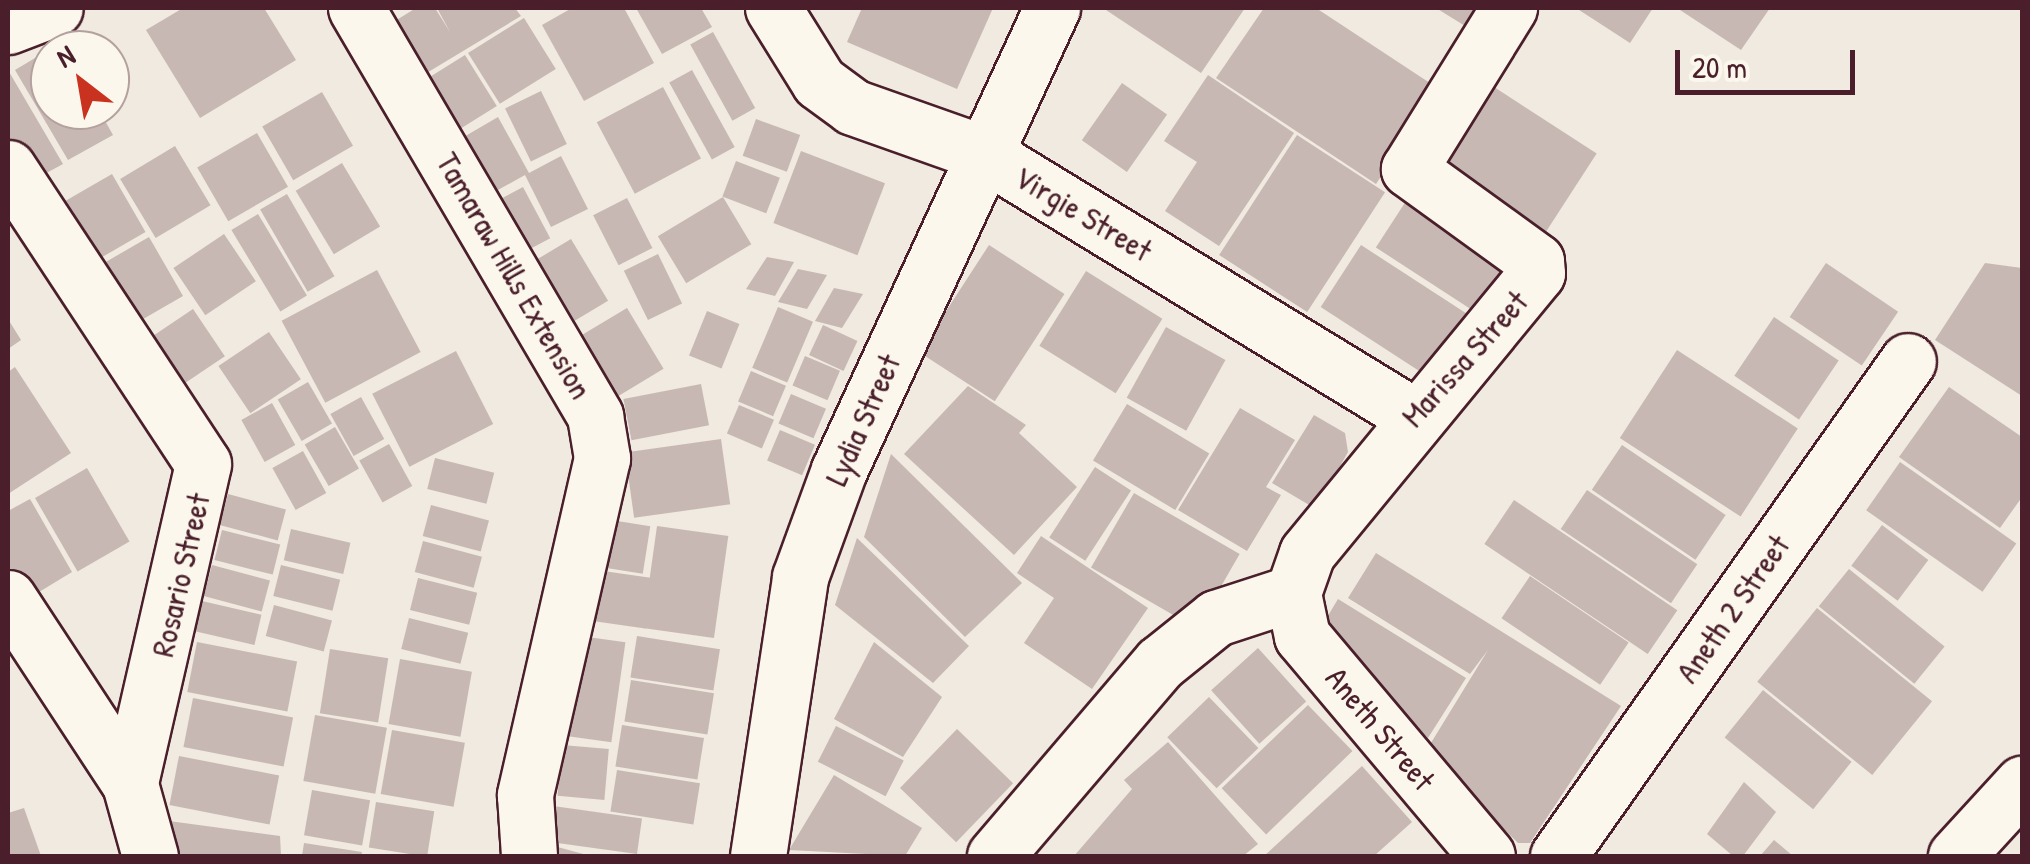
<!DOCTYPE html>
<style>
body{margin:0}
#map{position:relative;width:2030px;height:864px;overflow:hidden;background:#f0eae0;font-family:"Patrick Hand",sans-serif}
div>[style]{position:absolute}
[style*='--x']{left:calc(var(--x)*1px);top:calc(var(--y)*1px);width:calc(var(--w)*1px);rotate:calc(var(--a)*1deg)}
.building>*{inset:0;background:#c8b8b3;transform-origin:0 0}
.roads{filter:drop-shadow(2px 0 #4a1f2b) drop-shadow(-2px 0 #4a1f2b) drop-shadow(0 2px #4a1f2b) drop-shadow(0 -2px #4a1f2b)}
.street>*{height:55px;margin:-27.5px;padding:0 27.5px;transform-origin:27.5px;border-radius:27.5px;background:#fbf7ec}
.secondary>*{height:55px;margin:-27.5px;padding:0 27.5px;transform-origin:27.5px;border-radius:27.5px;background:#fbf7ec}
span{translate:-50% -50%;white-space:nowrap;text-align:center;line-height:1.15;-webkit-text-stroke:9px #fbf7ec;paint-order:stroke}
.street-label{font-size:32px;color:#4a1f2b}
.frame{position:absolute;inset:0;border:10px solid #4a1f2b;pointer-events:none}
.north{position:absolute;left:30px;top:30px;width:100px;height:100px;box-sizing:border-box;background:#fbf7ec;border:2px solid #b4a19f;border-radius:50%;rotate:329deg;font-size:28px;font-weight:700;line-height:40px;text-align:center;color:#4a1f2b}
.north::after{content:'';display:block;margin:auto;width:35px;height:45px;background:#c8321e;clip-path:polygon(50% 0,100% 100%,50% 72%,0 100%)}
.scale{position:absolute;left:1675px;top:50px;width:180px;height:45px;box-sizing:border-box;border:5px solid #4a1f2b;border-top:0;padding-left:12px;font-size:30px;line-height:35px;white-space:nowrap;color:#4a1f2b;-webkit-text-stroke:8px #fbf7ec;paint-order:stroke}
</style>
<div id="map">
<div class="building">
<i style="clip-path:polygon(183px 8px,264px 8px,296px 60px,200px 118px,146px 30px)"></i>
<i style="clip-path:polygon(416px 8px,435px 8px,450px 32px,437px 8px,515px 8px,521px 16px,405px 86px,374px 34px)"></i>
<i style="clip-path:polygon(572px 8px,624px 8px,654px 63px,584px 101px,542px 25px)"></i>
<i style="clip-path:polygon(636px 8px,701px 8px,712px 27px,662px 54px)"></i>
<i style="clip-path:polygon(862px 8px,993px 8px,957px 89px,847px 42px)"></i>
<i style="clip-path:polygon(1103px 8px,1245px 8px,1201px 73px)"></i>
<i style="clip-path:polygon(1264px 8px,1316px 8px,1439px 89px,1376px 184px,1216px 78px)"></i>
<i style="clip-path:polygon(1436px 8px,1484px 8px,1470px 29px)"></i>
<i style="clip-path:polygon(1576px 8px,1653px 8px,1630px 43px)"></i>
<i style="clip-path:polygon(1677px 8px,1770px 8px,1741px 50px)"></i>
<i style="left:524px;top:18px;width:60px;height:66px;rotate:58deg"></i>
<i style="left:713px;top:32px;width:87px;height:26px;rotate:61deg"></i>
<i style="clip-path:polygon(60px 43px,64px 50px,50px 50px,50px 110px,99px 110px,113px 135px,68px 160px,15px 70px)"></i>
<i style="left:465px;top:55px;width:60px;height:67px;rotate:58deg"></i>
<i style="clip-path:polygon(8px 70px,63px 164px,28px 183px,8px 152px)"></i>
<i style="left:692px;top:70px;width:88px;height:26px;rotate:61deg"></i>
<i style="clip-path:polygon(1208px 75px,1294px 133px,1219px 246px,1165px 211px,1197px 162px,1164px 141px)"></i>
<i style="left:1122px;top:83px;width:55px;height:70px;rotate:35deg"></i>
<i style="left:1491px;top:85px;width:126px;height:108px;rotate:33deg"></i>
<i style="left:663px;top:87px;width:81px;height:75px;rotate:62deg"></i>
<i style="left:541px;top:91px;width:59px;height:40px;rotate:64deg"></i>
<i style="left:322px;top:92px;width:62px;height:69px;rotate:60deg"></i>
<i style="clip-path:polygon(498px 117px,529px 173px,561px 156px,588px 209px,551px 227px,525px 175px,480px 200px,450px 145px)"></i>
<i style="left:756px;top:119px;width:47px;height:39px;rotate:20deg"></i>
<i style="left:257px;top:133px;width:62px;height:69px;rotate:60deg"></i>
<i style="left:1297px;top:135px;width:105px;height:143px;rotate:33deg"></i>
<i style="left:175px;top:146px;width:69px;height:64px;rotate:59deg"></i>
<i style="left:801px;top:151px;width:90px;height:77px;rotate:21deg"></i>
<i style="left:736px;top:161px;width:47px;height:38px;rotate:21deg"></i>
<i style="left:342px;top:163px;width:74px;height:54px;rotate:59deg"></i>
<i style="left:112px;top:174px;width:67px;height:65px;rotate:60deg"></i>
<i style="left:523px;top:187px;width:58px;height:39px;rotate:62deg"></i>
<i style="left:287px;top:194px;width:95px;height:31px;rotate:60deg"></i>
<i style="left:723px;top:197px;width:55px;height:76px;rotate:59deg"></i>
<i style="left:627px;top:198px;width:56px;height:38px;rotate:63deg"></i>
<i style="left:1408px;top:198px;width:123px;height:59px;rotate:33deg"></i>
<i style="left:258px;top:214px;width:95px;height:31px;rotate:59deg"></i>
<i style="left:224px;top:234px;width:57px;height:61px;rotate:56deg"></i>
<i style="left:149px;top:237px;width:68px;height:65px;rotate:60deg"></i>
<i style="left:571px;top:239px;width:72px;height:57px;rotate:59deg"></i>
<i style="left:989px;top:245px;width:90px;height:128px;rotate:33deg"></i>
<i style="left:1361px;top:245px;width:129px;height:74px;rotate:33deg"></i>
<i style="left:658px;top:254px;width:55px;height:38px;rotate:64deg"></i>
<i style="clip-path:polygon(767px 257px,794px 262px,775px 296px,746px 289px)"></i>
<i style="left:1826px;top:263px;width:87px;height:65px;rotate:34deg"></i>
<i style="clip-path:polygon(1985px 263px,2022px 268px,2022px 396px,1935px 340px)"></i>
<i style="clip-path:polygon(798px 269px,827px 275px,807px 309px,778px 302px)"></i>
<i style="left:377px;top:270px;width:93px;height:108px;rotate:62deg"></i>
<i style="left:1086px;top:271px;width:90px;height:88px;rotate:32deg"></i>
<i style="clip-path:polygon(834px 288px,863px 294px,842px 328px,815px 321px)"></i>
<i style="left:778px;top:307px;width:38px;height:66px;rotate:23deg"></i>
<i style="left:627px;top:308px;width:71px;height:58px;rotate:59deg"></i>
<i style="left:193px;top:309px;width:57px;height:61px;rotate:56deg"></i>
<i style="left:707px;top:311px;width:35px;height:48px;rotate:22deg"></i>
<i style="left:1774px;top:317px;width:78px;height:71px;rotate:34deg"></i>
<i style="clip-path:polygon(8px 319px,21px 340px,8px 349px)"></i>
<i style="left:823px;top:325px;width:38px;height:33px;rotate:25deg"></i>
<i style="left:1166px;top:327px;width:68px;height:81px;rotate:29deg"></i>
<i style="left:269px;top:332px;width:57px;height:61px;rotate:56deg"></i>
<i style="left:1677px;top:350px;width:144px;height:105px;rotate:33deg"></i>
<i style="left:456px;top:351px;width:82px;height:94px;rotate:63deg"></i>
<i style="left:805px;top:356px;width:38px;height:32px;rotate:23deg"></i>
<i style="clip-path:polygon(15px 367px,71px 453px,8px 494px,8px 372px)"></i>
<i style="left:751px;top:371px;width:38px;height:33px;rotate:23deg"></i>
<i style="left:308px;top:382px;width:48px;height:35px;rotate:60deg"></i>
<i style="left:701px;top:384px;width:42px;height:79px;rotate:79deg"></i>
<i style="clip-path:polygon(968px 386px,1026px 425px,1019px 433px,1077px 487px,1014px 555px,904px 454px)"></i>
<i style="clip-path:polygon(1949px 387px,2022px 437px,2022px 497px,2000px 528px,1899px 457px)"></i>
<i style="left:791px;top:394px;width:38px;height:32px;rotate:23deg"></i>
<i style="left:361px;top:397px;width:48px;height:35px;rotate:61deg"></i>
<i style="left:272px;top:403px;width:48px;height:35px;rotate:61deg"></i>
<i style="left:1127px;top:404px;width:96px;height:66px;rotate:31deg"></i>
<i style="left:739px;top:405px;width:38px;height:31px;rotate:23deg"></i>
<i style="clip-path:polygon(1240px 408px,1295px 440px,1266px 487px,1281px 495px,1247px 551px,1178px 510px)"></i>
<i style="clip-path:polygon(1314px 415px,1345px 433px,1348px 452px,1316px 509px,1272px 483px)"></i>
<i style="left:335px;top:427px;width:48px;height:35px;rotate:60deg"></i>
<i style="left:780px;top:430px;width:38px;height:33px;rotate:23deg"></i>
<i style="left:721px;top:439px;width:66px;height:97px;rotate:82deg"></i>
<i style="left:389px;top:444px;width:48px;height:34px;rotate:61deg"></i>
<i style="left:1622px;top:445px;width:125px;height:54px;rotate:34deg"></i>
<i style="left:303px;top:451px;width:48px;height:35px;rotate:61deg"></i>
<i style="clip-path:polygon(891px 454px,1022px 583px,965px 637px,864px 537px)"></i>
<i style="left:435px;top:458px;width:61px;height:32px;rotate:14deg"></i>
<i style="left:1900px;top:462px;width:142px;height:59px;rotate:35deg"></i>
<i style="left:1095px;top:467px;width:43px;height:84px;rotate:33deg"></i>
<i style="left:87px;top:468px;width:85px;height:60px;rotate:60deg"></i>
<i style="left:1587px;top:490px;width:133px;height:47px;rotate:34deg"></i>
<i style="left:1134px;top:493px;width:122px;height:86px;rotate:30deg"></i>
<i style="left:228px;top:494px;width:60px;height:32px;rotate:15deg"></i>
<i style="clip-path:polygon(30px 499px,72px 572px,21px 603px,8px 580px,8px 511px)"></i>
<i style="left:1514px;top:500px;width:197px;height:53px;rotate:34deg"></i>
<i style="left:431px;top:505px;width:60px;height:32px;rotate:15deg"></i>
<i style="left:592px;top:517px;width:59px;height:48px;rotate:9deg"></i>
<i style="left:1882px;top:525px;width:58px;height:51px;rotate:37deg"></i>
<i style="left:657px;top:526px;width:72px;height:103px;rotate:8deg"></i>
<i style="left:291px;top:529px;width:61px;height:32px;rotate:13deg"></i>
<i style="left:222px;top:530px;width:60px;height:31px;rotate:14deg"></i>
<i style="clip-path:polygon(1041px 536px,1148px 608px,1092px 689px,1024px 643px,1054px 598px,1017px 573px)"></i>
<i style="clip-path:polygon(857px 538px,969px 646px,933px 683px,835px 605px)"></i>
<i style="left:423px;top:541px;width:61px;height:32px;rotate:15deg"></i>
<i style="clip-path:polygon(1376px 553px,1621px 706px,1530px 843px,1518px 843px,1426px 751px,1488px 650px,1470px 674px,1348px 598px)"></i>
<i style="left:212px;top:565px;width:60px;height:32px;rotate:15deg"></i>
<i style="left:281px;top:565px;width:61px;height:32px;rotate:14deg"></i>
<i style="left:582px;top:568px;width:71px;height:51px;rotate:8deg"></i>
<i style="left:1849px;top:569px;width:123px;height:48px;rotate:39deg"></i>
<i style="left:1530px;top:576px;width:119px;height:51px;rotate:34deg"></i>
<i style="left:418px;top:578px;width:61px;height:33px;rotate:14deg"></i>
<i style="clip-path:polygon(1338px 599px,1466px 678px,1428px 738px,1320px 629px)"></i>
<i style="left:202px;top:601px;width:61px;height:31px;rotate:13deg"></i>
<i style="left:274px;top:605px;width:60px;height:32px;rotate:15deg"></i>
<i style="left:1817px;top:608px;width:148px;height:95px;rotate:39deg"></i>
<i style="left:409px;top:618px;width:61px;height:32px;rotate:14deg"></i>
<i style="left:566px;top:634px;width:60px;height:101px;rotate:8deg"></i>
<i style="left:637px;top:636px;width:84px;height:42px;rotate:9deg"></i>
<i style="left:197px;top:642px;width:102px;height:51px;rotate:11deg"></i>
<i style="clip-path:polygon(874px 642px,942px 697px,903px 757px,834px 719px)"></i>
<i style="left:1258px;top:648px;width:72px;height:63px;rotate:48deg"></i>
<i style="left:330px;top:649px;width:59px;height:65px;rotate:9deg"></i>
<i style="left:400px;top:659px;width:73px;height:66px;rotate:10deg"></i>
<i style="left:631px;top:680px;width:84px;height:42px;rotate:9deg"></i>
<i style="left:1763px;top:690px;width:114px;height:61px;rotate:39deg"></i>
<i style="left:1209px;top:697px;width:71px;height:58px;rotate:46deg"></i>
<i style="left:193px;top:698px;width:102px;height:50px;rotate:11deg"></i>
<i style="left:1308px;top:705px;width:64px;height:120px;rotate:46deg"></i>
<i style="left:315px;top:715px;width:73px;height:67px;rotate:10deg"></i>
<i style="left:622px;top:725px;width:83px;height:42px;rotate:9deg"></i>
<i style="left:836px;top:726px;width:76px;height:40px;rotate:27deg"></i>
<i style="left:957px;top:729px;width:78px;height:82px;rotate:44deg"></i>
<i style="left:392px;top:730px;width:74px;height:65px;rotate:10deg"></i>
<i style="clip-path:polygon(1168px 742px,1258px 844px,1243px 856px,1074px 856px,1132px 789px,1124px 780px)"></i>
<i style="left:562px;top:745px;width:47px;height:51px;rotate:5deg"></i>
<i style="left:179px;top:756px;width:102px;height:50px;rotate:11deg"></i>
<i style="clip-path:polygon(1362px 766px,1412px 822px,1374px 856px,1264px 856px)"></i>
<i style="left:617px;top:770px;width:84px;height:42px;rotate:9deg"></i>
<i style="clip-path:polygon(834px 775px,922px 828px,905px 856px,789px 850px)"></i>
<i style="clip-path:polygon(1744px 782px,1776px 812px,1743px 856px,1733px 856px,1707px 834px)"></i>
<i style="left:312px;top:790px;width:59px;height:46px;rotate:10deg"></i>
<i style="left:376px;top:802px;width:59px;height:46px;rotate:9deg"></i>
<i style="left:539px;top:804px;width:104px;height:36px;rotate:8deg"></i>
<i style="clip-path:polygon(24px 808px,41px 856px,8px 856px,8px 813px)"></i>
<i style="clip-path:polygon(169px 821px,280px 836px,281px 856px,166px 856px)"></i>
<i style="clip-path:polygon(1774px 840px,1793px 856px,1760px 856px)"></i>
<i style="clip-path:polygon(304px 843px,362px 852px,361px 856px,302px 856px)"></i>
<i style="clip-path:polygon(550px 845px,587px 855px,587px 856px,549px 856px)"></i>
</div>
<div class="roads">
<div class="street">
<i style="--x:773;--y:8;--w:87;--a:58.1"></i>
<i style="--x:819;--y:82;--w:42;--a:36.3"></i>
<i style="--x:853;--y:107;--w:138;--a:19.5"></i>
<i style="--x:983;--y:153;--w:503;--a:31.41"></i>
<i style="--x:8;--y:26;--w:50;--a:-21"></i>
<i style="--x:8;--y:168;--w:354;--a:56.6"></i>
<i style="--x:203;--y:464;--w:328;--a:102.9"></i>
<i style="--x:130;--y:784;--w:75;--a:74.5"></i>
<i style="--x:1293;--y:593;--w:42;--a:-70.7"></i>
<i style="--x:1307;--y:553;--w:362;--a:-50.6"></i>
<i style="--x:1537;--y:273;--w:12;--a:-95"></i>
<i style="--x:1536;--y:261;--w:157;--a:-144.1"></i>
<i style="--x:1409;--y:169;--w:190;--a:-58.2"></i>
<i style="--x:1293;--y:593;--w:44;--a:78.2"></i>
<i style="--x:1302;--y:636;--w:287;--a:49.9"></i>
<i style="--x:8;--y:598;--w:222;--a:56.7"></i>
<i style="--x:758;--y:856;--w:282;--a:-81.4"></i>
<i style="--x:800;--y:577;--w:114;--a:-70"></i>
<i style="--x:839;--y:470;--w:509;--a:-65.25"></i>
<i style="--x:995;--y:856;--w:254;--a:-49.5"></i>
<i style="--x:1160;--y:663;--w:72;--a:-38.8"></i>
<i style="--x:1216;--y:618;--w:81;--a:-18"></i>
<i style="--x:1558;--y:856;--w:606;--a:-54.74"></i>
<i style="--x:1956;--y:856;--w:98;--a:-47.5"></i>
</div>
<div class="secondary">
<i style="--x:356;--y:8;--w:473;--a:59.6"></i>
<i style="--x:595;--y:416;--w:43;--a:80.5"></i>
<i style="--x:602;--y:458;--w:346;--a:102.9"></i>
<i style="--x:525;--y:795;--w:61;--a:86.2"></i>
</div>
</div>
<div class="street-label">
<span style="left:1083px;top:214px;rotate:31deg">Virgie Street</span>
<span style="left:514px;top:276px;rotate:60deg">Tamaraw Hills Extension</span>
<span style="left:1465px;top:359px;rotate:-48deg">Marissa Street</span>
<span style="left:863px;top:420px;rotate:-66deg">Lydia Street</span>
<span style="left:181px;top:575px;rotate:-77deg">Rosario Street</span>
<span style="left:1733px;top:609px;rotate:-55deg">Aneth 2 Street</span>
<span style="left:1380px;top:729px;rotate:50deg">Aneth Street</span>
</div>
<div class="frame"></div>
<div class="north">N</div>
<div class="scale">20 m</div>
</div>
